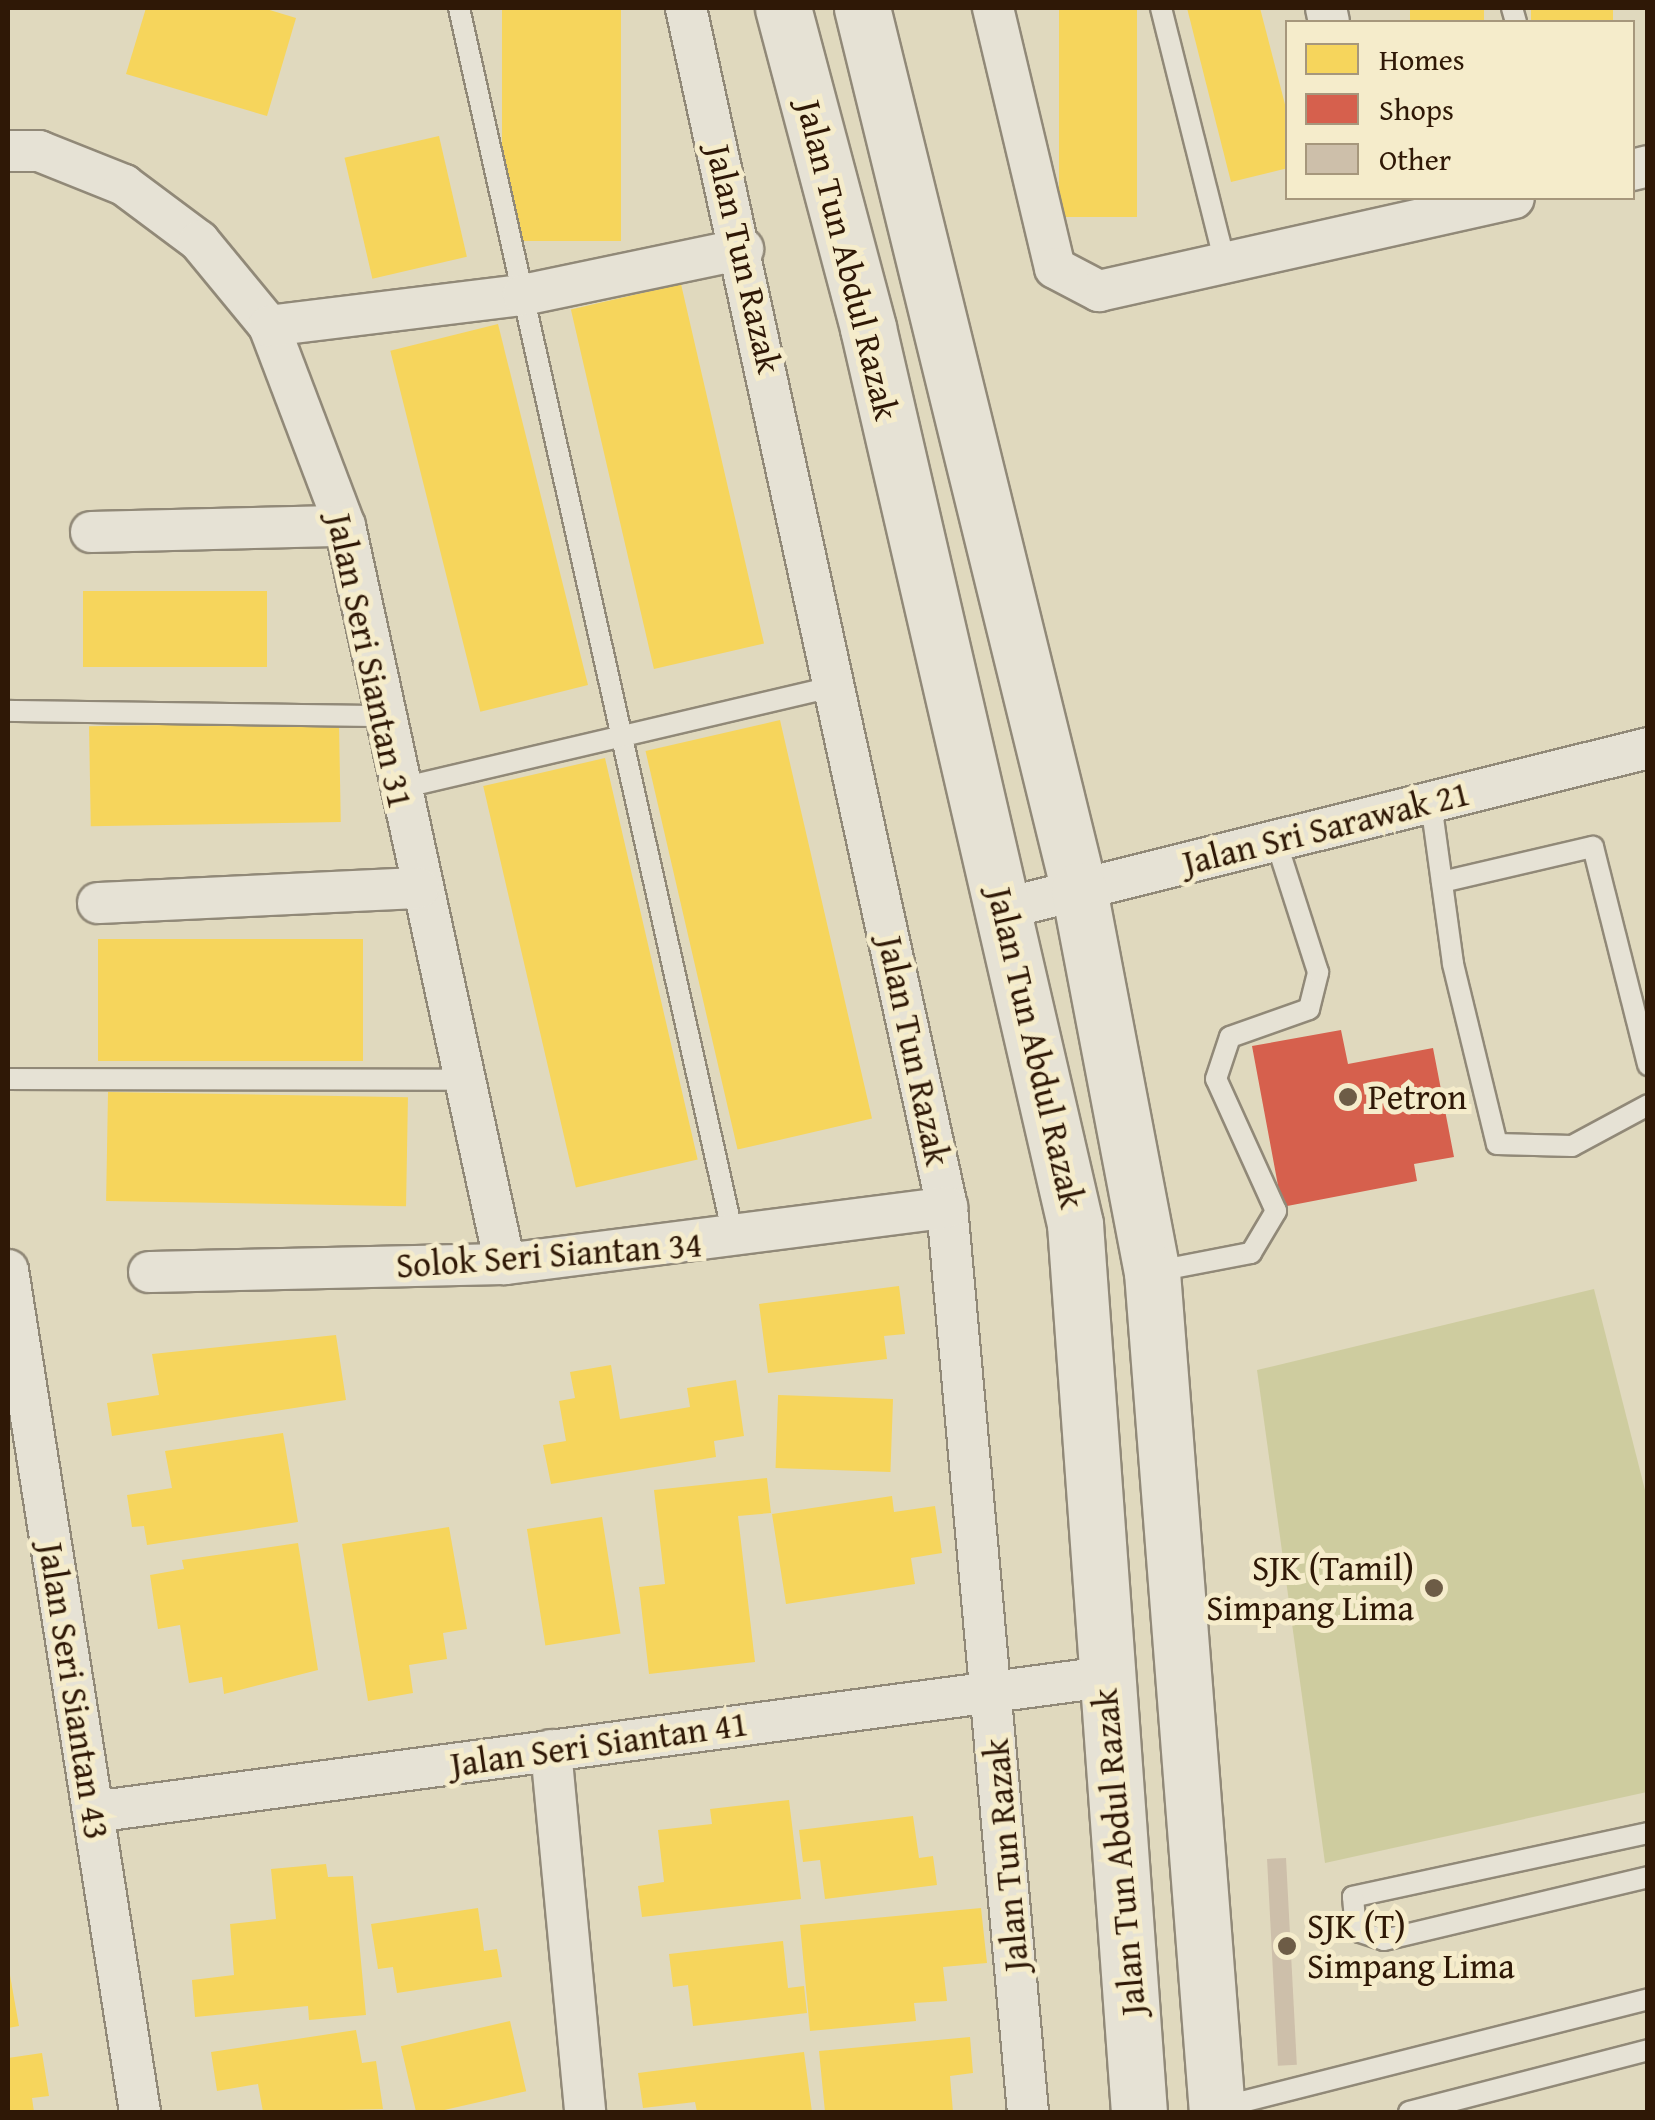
<!DOCTYPE html>
<style>
body{margin:0}
#map{position:relative;width:1655px;height:2120px;overflow:hidden;background:#e0d9be;font-family:"Gentium Book Plus",serif}
div>[style]{position:absolute}
[style*='--x']{left:calc(var(--x)*1px);top:calc(var(--y)*1px);width:calc(var(--w)*1px);rotate:calc(var(--a)*1deg)}
.green>*{inset:0;background:#cecc9f}
.homes>*{inset:0;background:#f6d55c;transform-origin:0 0}
.shops>*{inset:0;background:#d6604d}
.building>*{inset:0;background:#cdbfaa;transform-origin:0 0}
.roads{filter:drop-shadow(2px 0 #918978) drop-shadow(-2px 0 #918978) drop-shadow(0 2px #918978) drop-shadow(0 -2px #918978)}
.service>*{height:20px;margin:-10px;padding:0 10px;transform-origin:10px;border-radius:10px;background:#e6e2d5}
.minor>*{height:40px;margin:-20px;padding:0 20px;transform-origin:20px;border-radius:20px;background:#e6e2d5}
.secondary>*{height:55px;margin:-27.5px;padding:0 27.5px;transform-origin:27.5px;border-radius:27.5px;background:#e6e2d5}
.dots>*{width:28px;height:28px;translate:-50% -50%;box-sizing:border-box;border:5px solid #f5eccb;border-radius:50%}
span{translate:-50% -50%;white-space:nowrap;text-align:center;line-height:1.15;-webkit-text-stroke:10px #f5eccb;paint-order:stroke}
.street-label{font-size:35px;color:#2f1806}
.poi-label{font-size:35px;color:#2f1806}
.left{translate:0 -50%;text-align:left}
.right{translate:-100% -50%;text-align:right}
.frame{position:absolute;inset:0;border:10px solid #2f1806;pointer-events:none}
.legend{position:absolute;left:1285px;top:20px;width:350px;height:180px;box-sizing:border-box;background:#f5eccb;border:2px solid #a6977c;margin:0;padding:12px 18px;list-style:none;font-size:30px;color:#2f1806}
.legend li{display:flex;align-items:center;gap:20px;height:50px}
.legend b{width:50px;border:2px solid #a6977c}
</style>
<div id="map">
<div class="green">
<i style="clip-path:polygon(1594px 1289px,1647px 1498px,1647px 1792px,1325px 1863px,1257px 1370px)"></i>
</div>
<div class="homes">
<i style="clip-path:polygon(146px 8px,263px 8px,296px 18px,267px 116px,126px 74px)"></i>
<i style="left:502px;top:8px;width:119px;height:233px"></i>
<i style="left:1059px;top:8px;width:78px;height:209px"></i>
<i style="clip-path:polygon(1187px 8px,1260px 8px,1288px 116px,1288px 168px,1231px 182px)"></i>
<i style="left:1410px;top:8px;width:74px;height:15px"></i>
<i style="left:1531px;top:8px;width:82px;height:15px"></i>
<i style="left:439px;top:136px;width:124px;height:97px;rotate:77deg"></i>
<i style="left:681px;top:284px;width:369px;height:113px;rotate:77deg"></i>
<i style="left:498px;top:324px;width:372px;height:111px;rotate:76deg"></i>
<i style="left:83px;top:591px;width:184px;height:76px"></i>
<i style="left:780px;top:720px;width:409px;height:138px;rotate:77deg"></i>
<i style="left:339px;top:722px;width:100px;height:250px;rotate:89deg"></i>
<i style="left:605px;top:758px;width:412px;height:125px;rotate:77deg"></i>
<i style="left:98px;top:939px;width:265px;height:122px"></i>
<i style="left:108px;top:1092px;width:300px;height:109px;rotate:1deg"></i>
<i style="clip-path:polygon(899px 1286px,905px 1334px,884px 1336px,887px 1359px,768px 1373px,759px 1304px)"></i>
<i style="clip-path:polygon(336px 1335px,346px 1400px,112px 1436px,107px 1403px,159px 1395px,152px 1354px)"></i>
<i style="clip-path:polygon(611px 1365px,620px 1419px,690px 1407px,687px 1388px,736px 1380px,744px 1436px,714px 1441px,716px 1457px,551px 1484px,543px 1445px,566px 1441px,559px 1401px,575px 1398px,570px 1372px)"></i>
<i style="left:893px;top:1399px;width:73px;height:115px;rotate:92deg"></i>
<i style="clip-path:polygon(283px 1433px,298px 1522px,147px 1545px,144px 1526px,132px 1527px,127px 1495px,172px 1488px,165px 1451px)"></i>
<i style="clip-path:polygon(767px 1478px,771px 1513px,738px 1516px,755px 1662px,649px 1674px,639px 1587px,665px 1584px,654px 1490px)"></i>
<i style="clip-path:polygon(892px 1496px,894px 1512px,935px 1506px,942px 1553px,911px 1558px,915px 1584px,786px 1604px,772px 1514px)"></i>
<i style="left:602px;top:1517px;width:118px;height:76px;rotate:81deg"></i>
<i style="clip-path:polygon(449px 1527px,467px 1629px,443px 1633px,447px 1659px,409px 1665px,413px 1693px,368px 1701px,342px 1544px)"></i>
<i style="clip-path:polygon(298px 1543px,318px 1670px,224px 1694px,222px 1677px,189px 1683px,180px 1625px,158px 1629px,150px 1575px,184px 1569px,182px 1560px)"></i>
<i style="clip-path:polygon(789px 1800px,801px 1899px,642px 1917px,638px 1886px,664px 1882px,658px 1830px,712px 1824px,710px 1809px)"></i>
<i style="clip-path:polygon(913px 1816px,919px 1858px,933px 1856px,937px 1885px,825px 1899px,820px 1860px,803px 1862px,799px 1830px)"></i>
<i style="clip-path:polygon(326px 1864px,328px 1877px,353px 1876px,366px 2015px,309px 2020px,308px 2006px,195px 2017px,192px 1980px,234px 1975px,230px 1924px,276px 1919px,271px 1869px)"></i>
<i style="clip-path:polygon(478px 1908px,484px 1951px,497px 1949px,502px 1977px,397px 1993px,393px 1967px,378px 1969px,371px 1924px)"></i>
<i style="clip-path:polygon(981px 1908px,987px 1963px,943px 1967px,947px 2001px,914px 2003px,916px 2021px,810px 2031px,800px 1925px)"></i>
<i style="clip-path:polygon(783px 1941px,788px 1988px,804px 1986px,807px 2013px,693px 2026px,688px 1985px,673px 1987px,669px 1954px)"></i>
<i style="clip-path:polygon(8px 1964px,19px 2026px,8px 2028px)"></i>
<i style="left:510px;top:2021px;width:72px;height:112px;rotate:77deg"></i>
<i style="clip-path:polygon(356px 2030px,362px 2063px,376px 2061px,383px 2109px,263px 2112px,258px 2084px,217px 2091px,211px 2052px)"></i>
<i style="clip-path:polygon(970px 2037px,973px 2073px,950px 2076px,953px 2112px,825px 2112px,819px 2051px)"></i>
<i style="clip-path:polygon(804px 2052px,812px 2112px,697px 2112px,695px 2102px,643px 2108px,638px 2073px)"></i>
<i style="clip-path:polygon(42px 2053px,49px 2096px,32px 2098px,34px 2112px,8px 2112px,8px 2058px)"></i>
</div>
<div class="shops">
<i style="clip-path:polygon(1341px 1030px,1348px 1064px,1433px 1048px,1454px 1157px,1414px 1164px,1417px 1181px,1282px 1207px,1252px 1046px)"></i>
</div>
<div class="building">
<i style="left:1286px;top:1858px;width:207px;height:19px;rotate:87deg"></i>
</div>
<div class="roads">
<div class="service">
<i style="--x:459;--y:8;--w:1261;--a:77.41"></i>
<i style="--x:1161;--y:8;--w:263;--a:75.9"></i>
<i style="--x:1512;--y:8;--w:15;--a:74"></i>
<i style="--x:8;--y:711;--w:373;--a:0.8"></i>
<i style="--x:397;--y:789;--w:451;--a:-13.2"></i>
<i style="--x:1431;--y:803;--w:162;--a:82.2"></i>
<i style="--x:1453;--y:964;--w:185;--a:76.3"></i>
<i style="--x:1497;--y:1144;--w:75;--a:1.5"></i>
<i style="--x:1572;--y:1146;--w:86;--a:-28.3"></i>
<i style="--x:1442;--y:882;--w:155;--a:-13.1"></i>
<i style="--x:1593;--y:847;--w:225;--a:75.8"></i>
<i style="--x:8;--y:1079;--w:453;--a:0.1"></i>
<i style="--x:1152;--y:1272;--w:101;--a:-10.9"></i>
<i style="--x:1251;--y:1253;--w:49;--a:-59.2"></i>
<i style="--x:1276;--y:1211;--w:145;--a:-114.4"></i>
<i style="--x:1216;--y:1079;--w:44;--a:-71.6"></i>
<i style="--x:1230;--y:1037;--w:84;--a:-19.5"></i>
<i style="--x:1309;--y:1009;--w:38;--a:-76"></i>
<i style="--x:1318;--y:972;--w:138;--a:-107.8"></i>
<i style="--x:1648;--y:1833;--w:302;--a:167.8"></i>
<i style="--x:1353;--y:1897;--w:22;--a:85"></i>
<i style="--x:1355;--y:1919;--w:14;--a:69"></i>
<i style="--x:1360;--y:1932;--w:25;--a:18"></i>
<i style="--x:1384;--y:1940;--w:271;--a:-13.4"></i>
<i style="--x:1218;--y:2108;--w:444;--a:-14.2"></i>
<i style="--x:1409;--y:2112;--w:247;--a:-14.5"></i>
</div>
<div class="minor">
<i style="--x:686;--y:8;--w:1227;--a:77.72"></i>
<i style="--x:947;--y:1207;--w:909;--a:84.89"></i>
<i style="--x:993;--y:8;--w:267;--a:76.6"></i>
<i style="--x:1055;--y:268;--w:50;--a:27.6"></i>
<i style="--x:1099;--y:291;--w:425;--a:-12.6"></i>
<i style="--x:1326;--y:8;--w:14;--a:78"></i>
<i style="--x:8;--y:151;--w:31;--a:0"></i>
<i style="--x:39;--y:151;--w:92;--a:21.8"></i>
<i style="--x:124;--y:185;--w:94;--a:36.7"></i>
<i style="--x:199;--y:241;--w:110;--a:50.5"></i>
<i style="--x:269;--y:326;--w:214;--a:69.2"></i>
<i style="--x:345;--y:526;--w:755;--a:77.77"></i>
<i style="--x:1632;--y:170;--w:16;--a:-14"></i>
<i style="--x:269;--y:326;--w:256;--a:-7"></i>
<i style="--x:523;--y:295;--w:225;--a:-11.8"></i>
<i style="--x:91;--y:532;--w:254;--a:-1.4"></i>
<i style="--x:98;--y:903;--w:321;--a:-2.7"></i>
<i style="--x:1006;--y:908;--w:662;--a:-13.99"></i>
<i style="--x:8;--y:1270;--w:852;--a:81.09"></i>
<i style="--x:149;--y:1272;--w:356;--a:-1.3"></i>
<i style="--x:505;--y:1264;--w:446;--a:-7.3"></i>
<i style="--x:551;--y:1750;--w:364;--a:84.6"></i>
<i style="--x:93;--y:1812;--w:1021;--a:-7.6"></i>
</div>
<div class="secondary">
<i style="--x:783;--y:8;--w:331;--a:75.1"></i>
<i style="--x:868;--y:328;--w:920;--a:76.99"></i>
<i style="--x:1075;--y:1224;--w:890;--a:85.88"></i>
<i style="--x:862;--y:8;--w:908;--a:76.18"></i>
<i style="--x:1079;--y:890;--w:389;--a:79.2"></i>
<i style="--x:1152;--y:1272;--w:843;--a:85.58"></i>
</div>
</div>
<div class="dots">
<i style="left:1348px;top:1097px;background:#6d5c46"></i>
<i style="left:1434px;top:1588px;background:#6d5c46"></i>
<i style="left:1287px;top:1946px;background:#6d5c46"></i>
</div>
<div class="street-label">
<span style="left:744px;top:259px;rotate:77deg">Jalan Tun Razak</span>
<span style="left:848px;top:260px;rotate:76deg">Jalan Tun Abdul Razak</span>
<span style="left:370px;top:661px;rotate:78deg">Jalan Seri Siantan 31</span>
<span style="left:1326px;top:828px;rotate:-14deg">Jalan Sri Sarawak 21</span>
<span style="left:1036px;top:1048px;rotate:77deg">Jalan Tun Abdul Razak</span>
<span style="left:914px;top:1051px;rotate:78deg">Jalan Tun Razak</span>
<span style="left:549px;top:1255px;rotate:-4deg">Solok Seri Siantan 34</span>
<span style="left:74px;top:1691px;rotate:81deg">Jalan Seri Siantan 43</span>
<span style="left:599px;top:1744px;rotate:-8deg">Jalan Seri Siantan 41</span>
<span style="left:1119px;top:1852px;rotate:-95deg">Jalan Tun Abdul Razak</span>
<span style="left:1006px;top:1855px;rotate:-95deg">Jalan Tun Razak</span>
</div>
<div class="poi-label">
<span class="left" style="left:1368px;top:1097px">Petron</span>
<span class="right" style="left:1414px;top:1588px">SJK (Tamil)<br>Simpang Lima</span>
<span class="left" style="left:1307px;top:1946px">SJK (T)<br>Simpang Lima</span>
</div>
<div class="frame"></div>
<ul class="legend">
<li><b style="height:28px;background:#f6d55c"></b>Homes</li>
<li><b style="height:28px;background:#d6604d"></b>Shops</li>
<li><b style="height:28px;background:#cdbfaa"></b>Other</li>
</ul>
</div>
